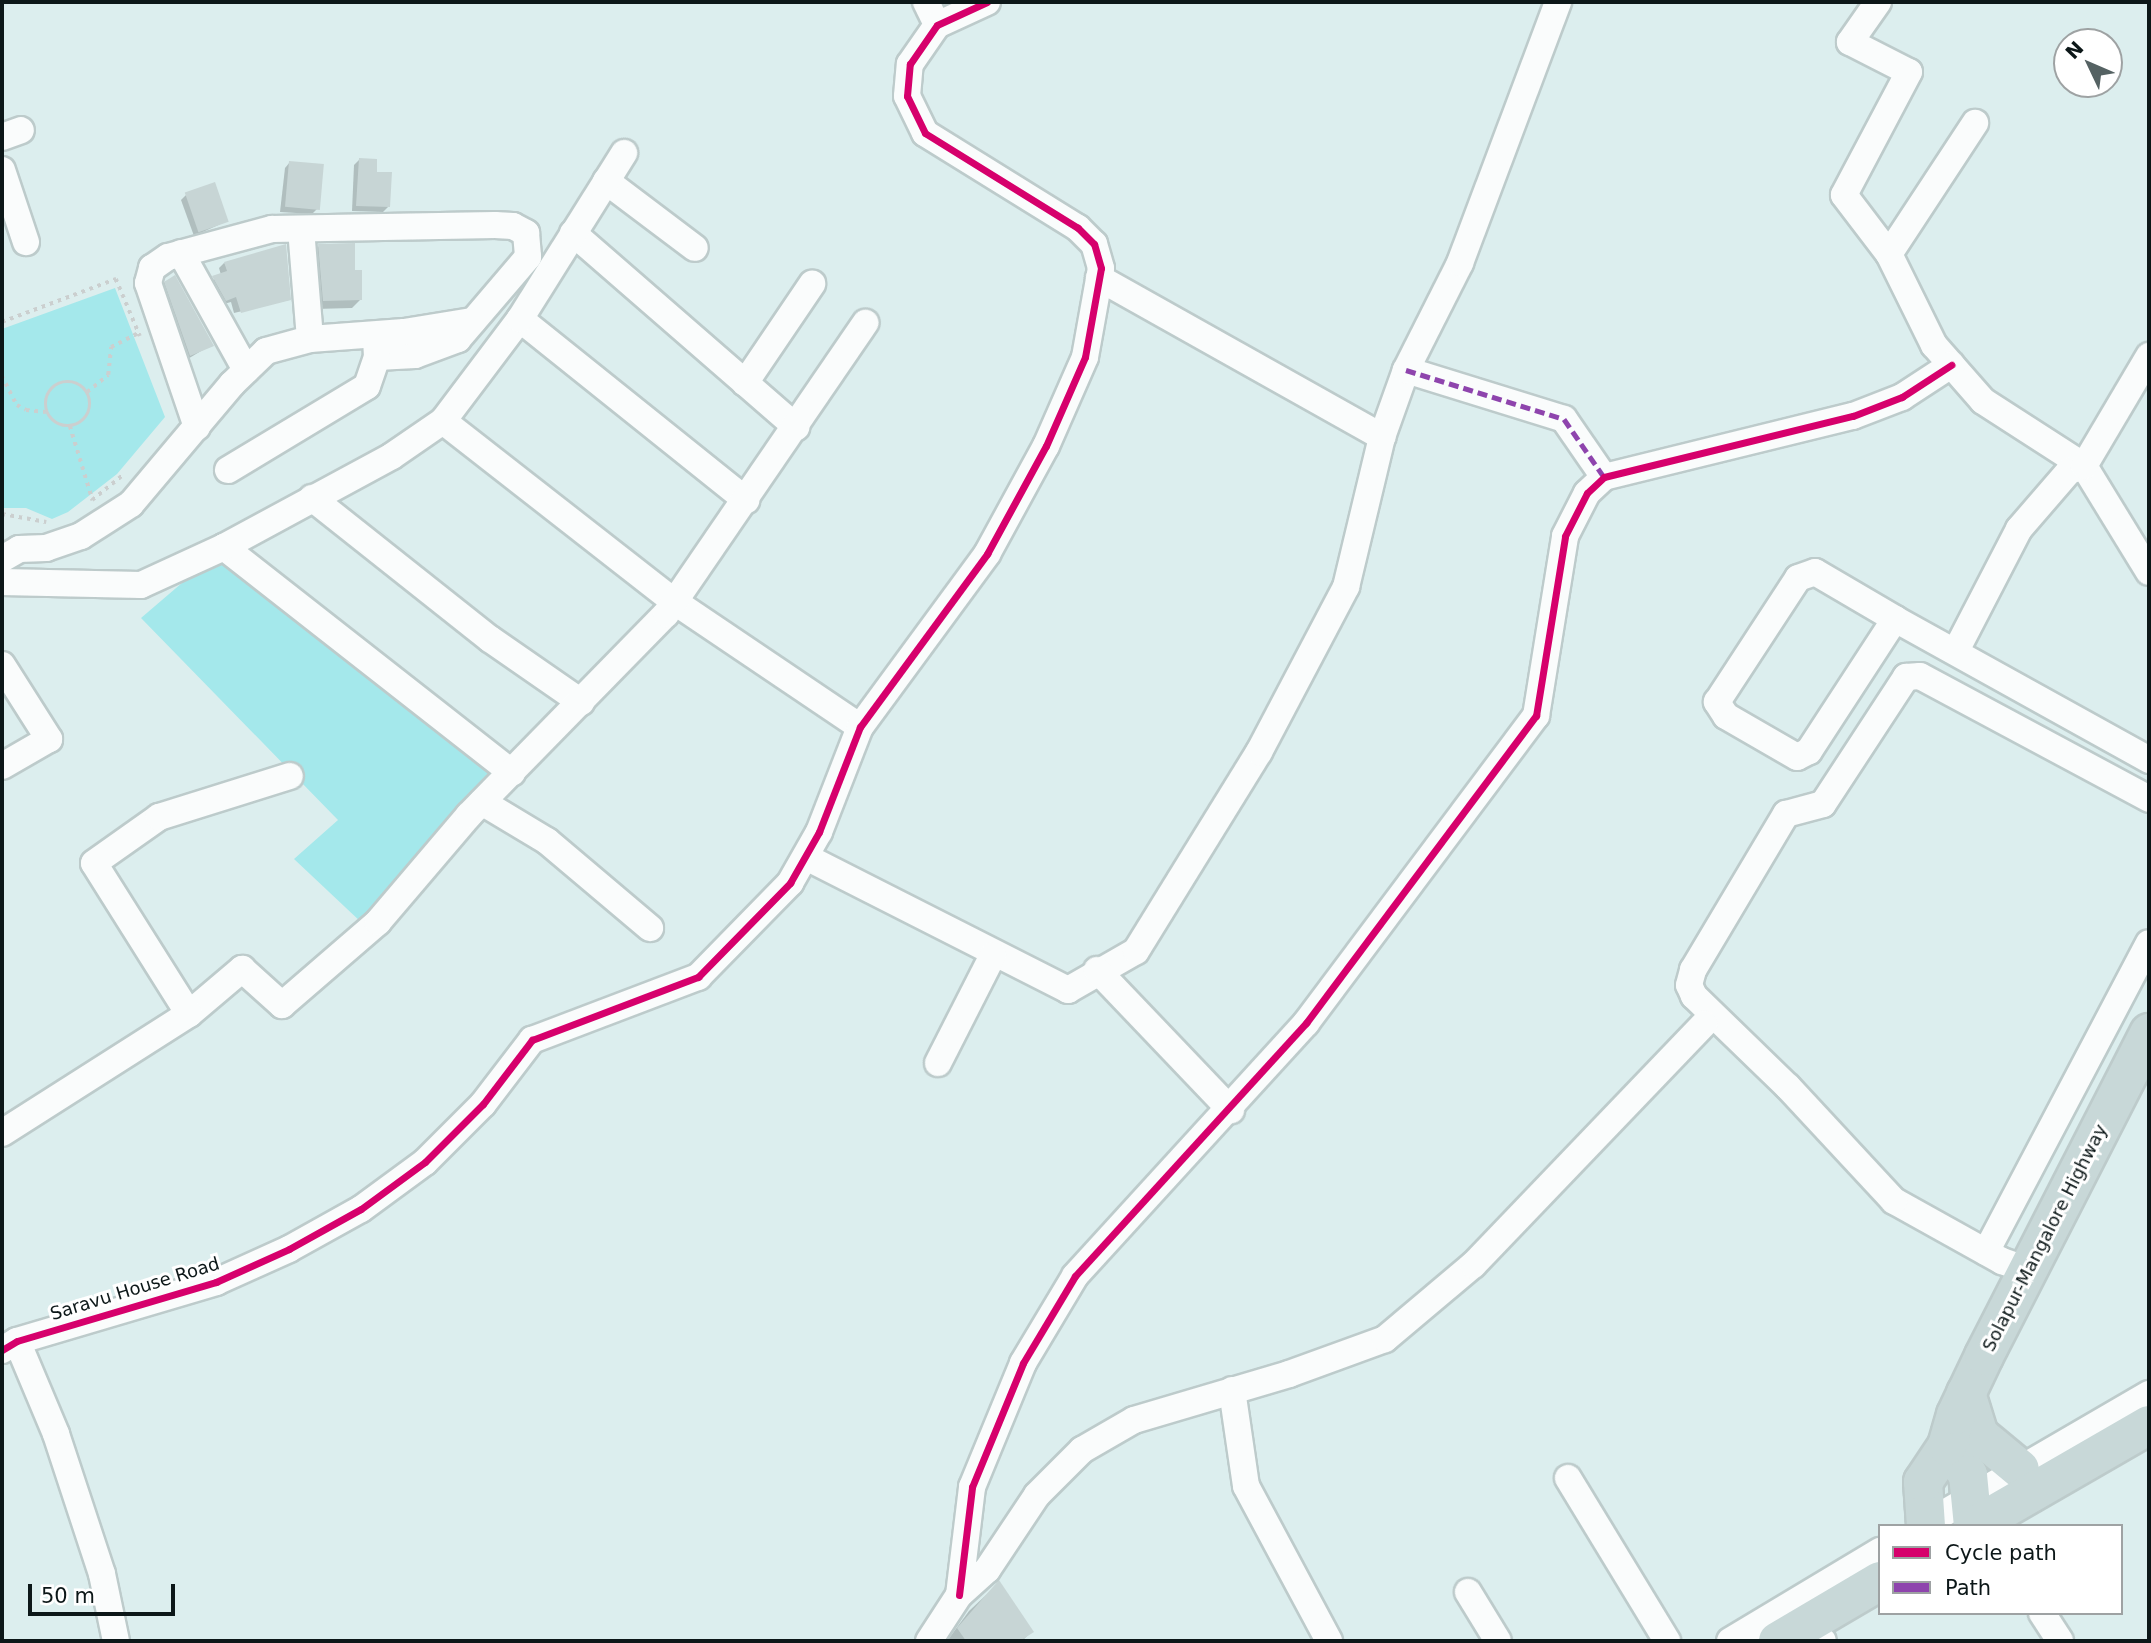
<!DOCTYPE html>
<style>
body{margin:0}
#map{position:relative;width:2151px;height:1643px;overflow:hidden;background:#dceeee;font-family:"DejaVu Sans",sans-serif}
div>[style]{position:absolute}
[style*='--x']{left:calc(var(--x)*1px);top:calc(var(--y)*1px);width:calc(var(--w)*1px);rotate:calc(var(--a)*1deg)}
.green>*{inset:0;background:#a4e8eb}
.shadow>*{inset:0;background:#0003}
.building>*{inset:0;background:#c7d5d5;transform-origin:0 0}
.path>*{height:3.5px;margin-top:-1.75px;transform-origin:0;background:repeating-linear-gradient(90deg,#cbcfcf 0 3.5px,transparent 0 8.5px)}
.path>.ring{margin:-1.75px;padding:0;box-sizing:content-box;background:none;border:3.5px solid #cbcfcf;border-radius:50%}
.roads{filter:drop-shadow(2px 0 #bdcbcb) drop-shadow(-2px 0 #bdcbcb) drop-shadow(0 2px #bdcbcb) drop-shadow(0 -2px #bdcbcb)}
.minor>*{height:26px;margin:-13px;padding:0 13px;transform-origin:13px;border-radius:13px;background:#fafcfc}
.highway>*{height:38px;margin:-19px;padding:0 19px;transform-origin:19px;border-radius:19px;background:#c8d8d8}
.quiet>*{height:5px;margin-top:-2.5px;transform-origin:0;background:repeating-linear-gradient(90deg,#8e44ad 0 10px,transparent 0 15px)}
.cycleway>*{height:7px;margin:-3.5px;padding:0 3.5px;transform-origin:3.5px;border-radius:3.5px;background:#d6006c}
span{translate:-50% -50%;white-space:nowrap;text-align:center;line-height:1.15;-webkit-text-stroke:6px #fff;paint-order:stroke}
.street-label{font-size:18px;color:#0c1718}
.frame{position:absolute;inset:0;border:4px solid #0c1718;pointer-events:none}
.legend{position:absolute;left:1878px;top:1524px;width:245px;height:91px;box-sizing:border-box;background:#fff;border:2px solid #9ea2a3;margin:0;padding:9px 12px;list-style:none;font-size:21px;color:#0c1718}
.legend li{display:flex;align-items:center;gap:14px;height:35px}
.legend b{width:35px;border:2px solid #9ea2a3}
.north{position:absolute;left:2053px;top:28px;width:70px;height:70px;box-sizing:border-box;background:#fff;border:2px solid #9ea2a3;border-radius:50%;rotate:314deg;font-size:19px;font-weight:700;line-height:28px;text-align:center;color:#0c1718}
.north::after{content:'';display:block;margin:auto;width:24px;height:32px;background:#556263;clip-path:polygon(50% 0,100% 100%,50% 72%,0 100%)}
.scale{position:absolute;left:28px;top:1584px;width:147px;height:32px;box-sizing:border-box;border:4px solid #0c1718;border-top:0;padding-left:9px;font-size:21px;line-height:24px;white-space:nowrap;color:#0c1718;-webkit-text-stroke:5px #fff;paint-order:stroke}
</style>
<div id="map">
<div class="green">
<i style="clip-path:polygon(115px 288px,165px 417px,117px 474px,68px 512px,52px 519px,26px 508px,2px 508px,2px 329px)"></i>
<i style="clip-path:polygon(224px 547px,501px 771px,362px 923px,294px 859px,338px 820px,141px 618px)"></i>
</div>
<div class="shadow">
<i style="clip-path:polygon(359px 160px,375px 174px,388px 207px,383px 212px,352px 211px,354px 165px)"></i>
<i style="clip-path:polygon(290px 162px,317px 209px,312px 214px,280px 212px,285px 168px)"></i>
<i style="clip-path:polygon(186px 195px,227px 221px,194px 236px,181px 200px)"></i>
<i style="clip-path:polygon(319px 246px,353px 272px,360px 300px,352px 308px,315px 309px,310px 254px)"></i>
<i style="clip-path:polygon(224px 263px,289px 300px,234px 313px,231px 302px,220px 305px,208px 283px,221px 275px,219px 268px)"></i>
<i style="clip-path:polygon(166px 281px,211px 345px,181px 363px,158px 289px)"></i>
<i style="clip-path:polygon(999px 1583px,1031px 1632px,1022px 1641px,947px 1641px,969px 1611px)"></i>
</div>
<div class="building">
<i style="clip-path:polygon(359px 158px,377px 159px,377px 172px,392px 172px,390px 207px,356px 206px)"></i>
<i style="left:289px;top:161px;width:35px;height:46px;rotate:5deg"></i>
<i style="left:215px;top:182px;width:42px;height:32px;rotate:71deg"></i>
<i style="clip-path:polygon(355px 243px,355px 270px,362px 270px,362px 300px,323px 301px,318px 244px)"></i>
<i style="clip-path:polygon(286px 244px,291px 300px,241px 313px,236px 297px,226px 301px,212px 276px,227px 271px,224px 262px)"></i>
<i style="clip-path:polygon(175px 275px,214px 346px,190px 356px,164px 282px)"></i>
<i style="clip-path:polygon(999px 1580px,1034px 1632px,1020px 1641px,966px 1641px,957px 1628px)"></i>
</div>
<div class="path">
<i style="--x:2;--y:322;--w:122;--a:-20.7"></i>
<i style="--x:116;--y:279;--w:62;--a:67.2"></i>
<i style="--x:2;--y:376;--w:33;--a:63"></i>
<i style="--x:17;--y:405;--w:10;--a:29"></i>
<i style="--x:26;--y:410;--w:20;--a:6"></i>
<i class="ring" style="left:46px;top:382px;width:40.5px;height:40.5px"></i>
<i style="--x:87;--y:392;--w:27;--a:-39"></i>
<i style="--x:108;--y:375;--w:28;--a:-84"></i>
<i style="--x:111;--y:347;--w:31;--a:-27"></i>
<i style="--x:70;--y:426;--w:78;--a:73"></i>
<i style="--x:92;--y:500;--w:41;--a:-39.1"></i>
<i style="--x:2;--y:514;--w:45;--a:10.3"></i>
</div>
<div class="roads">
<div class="minor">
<i style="--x:926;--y:2;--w:25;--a:64"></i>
<i style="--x:1878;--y:2;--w:49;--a:125"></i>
<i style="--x:1850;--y:42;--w:66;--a:27"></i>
<i style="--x:1909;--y:72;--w:139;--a:117.9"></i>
<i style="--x:1844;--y:195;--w:74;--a:52.7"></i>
<i style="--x:1889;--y:254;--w:102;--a:63.7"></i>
<i style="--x:1934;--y:345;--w:74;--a:48.8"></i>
<i style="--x:1983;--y:401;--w:120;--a:32.8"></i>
<i style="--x:2084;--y:466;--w:124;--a:58.5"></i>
<i style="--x:2;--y:137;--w:20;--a:-20"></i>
<i style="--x:2;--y:170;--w:76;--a:71.6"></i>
<i style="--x:606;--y:181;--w:111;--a:37"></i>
<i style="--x:301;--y:229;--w:110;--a:85.3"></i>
<i style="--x:573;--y:233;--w:296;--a:41"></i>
<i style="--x:181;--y:253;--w:134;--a:60.9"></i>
<i style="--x:1889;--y:254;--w:157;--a:-56.7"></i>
<i style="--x:1099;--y:278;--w:325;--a:29.3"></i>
<i style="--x:520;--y:319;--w:290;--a:38.7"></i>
<i style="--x:1406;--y:370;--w:165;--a:17.2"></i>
<i style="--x:1564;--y:419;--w:70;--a:55.4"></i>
<i style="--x:745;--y:383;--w:120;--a:-55.9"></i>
<i style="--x:443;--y:421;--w:294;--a:38"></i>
<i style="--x:675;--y:602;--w:223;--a:34"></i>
<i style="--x:197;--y:427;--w:152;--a:-108.8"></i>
<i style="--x:148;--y:283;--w:16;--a:-75"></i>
<i style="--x:152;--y:268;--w:19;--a:-35"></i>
<i style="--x:168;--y:257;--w:108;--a:-15.1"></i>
<i style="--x:272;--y:229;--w:223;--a:-1"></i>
<i style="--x:495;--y:225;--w:18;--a:3"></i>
<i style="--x:513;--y:226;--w:15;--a:28"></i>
<i style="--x:526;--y:233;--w:24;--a:85"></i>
<i style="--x:528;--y:257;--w:108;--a:130.5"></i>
<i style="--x:458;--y:339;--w:46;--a:159.6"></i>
<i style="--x:415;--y:355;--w:38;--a:177"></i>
<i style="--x:228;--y:470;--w:162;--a:-31.1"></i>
<i style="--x:367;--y:386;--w:31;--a:-71"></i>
<i style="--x:377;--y:357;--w:18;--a:-93"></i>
<i style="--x:312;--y:498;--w:227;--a:38.4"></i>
<i style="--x:490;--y:639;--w:111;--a:34.7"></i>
<i style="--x:224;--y:547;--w:366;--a:38.1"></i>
<i style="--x:2;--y:559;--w:20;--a:-30"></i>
<i style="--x:19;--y:549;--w:27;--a:-2"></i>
<i style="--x:46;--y:548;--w:37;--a:-19"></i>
<i style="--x:81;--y:536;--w:59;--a:-32.6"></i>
<i style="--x:131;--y:504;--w:157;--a:-49.9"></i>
<i style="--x:232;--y:384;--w:47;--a:-44.1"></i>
<i style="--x:266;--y:351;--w:46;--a:-15.3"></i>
<i style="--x:310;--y:339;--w:94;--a:-4.3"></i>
<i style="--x:404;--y:332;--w:70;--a:-9.1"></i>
<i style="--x:1815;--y:572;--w:93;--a:30.4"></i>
<i style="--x:1895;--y:619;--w:158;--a:123.1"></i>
<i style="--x:1809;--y:751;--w:13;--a:153"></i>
<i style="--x:1797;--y:757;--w:82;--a:-150"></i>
<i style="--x:1726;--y:716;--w:17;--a:-123"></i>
<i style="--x:1717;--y:702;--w:148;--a:-56.8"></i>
<i style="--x:1798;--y:578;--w:18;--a:-19"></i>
<i style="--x:2;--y:582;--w:139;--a:1.2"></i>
<i style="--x:141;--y:585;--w:91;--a:-24.6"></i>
<i style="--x:224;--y:547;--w:191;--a:-28.4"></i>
<i style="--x:392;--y:456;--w:62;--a:-34.5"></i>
<i style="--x:443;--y:421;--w:128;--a:-53"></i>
<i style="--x:520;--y:319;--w:196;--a:-57.9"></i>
<i style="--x:1895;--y:619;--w:291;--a:29"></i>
<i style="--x:1961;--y:641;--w:126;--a:-62.6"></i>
<i style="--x:2019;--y:529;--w:77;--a:-49.2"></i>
<i style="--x:2069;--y:471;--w:16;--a:-18"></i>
<i style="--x:2084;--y:466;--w:128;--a:-59.4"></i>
<i style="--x:2;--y:665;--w:88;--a:57.6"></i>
<i style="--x:49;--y:739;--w:54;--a:150.1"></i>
<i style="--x:482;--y:802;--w:76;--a:31"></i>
<i style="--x:547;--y:841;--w:135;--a:40.2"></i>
<i style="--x:806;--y:857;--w:294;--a:26.9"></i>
<i style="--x:1068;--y:990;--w:78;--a:-29.8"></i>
<i style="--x:1136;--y:951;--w:234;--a:-58.3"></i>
<i style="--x:1259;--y:752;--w:187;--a:-62.2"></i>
<i style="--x:1346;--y:587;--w:154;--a:-76.5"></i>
<i style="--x:1382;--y:437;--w:71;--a:-70.3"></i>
<i style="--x:1406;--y:370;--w:120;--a:-63.2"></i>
<i style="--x:1460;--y:263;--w:279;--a:-69.4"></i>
<i style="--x:1097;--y:970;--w:194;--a:46.3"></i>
<i style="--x:189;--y:1014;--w:70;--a:-40.3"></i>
<i style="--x:242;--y:969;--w:54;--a:42"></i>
<i style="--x:282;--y:1005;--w:127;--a:-40.8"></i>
<i style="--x:378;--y:922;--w:140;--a:-49.6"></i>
<i style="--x:469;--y:815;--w:281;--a:-45.6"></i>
<i style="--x:666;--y:614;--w:353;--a:-55.6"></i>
<i style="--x:938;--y:1063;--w:121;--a:-63"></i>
<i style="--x:2;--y:1133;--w:222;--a:-32.5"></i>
<i style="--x:189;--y:1014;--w:178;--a:-122.2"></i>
<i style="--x:94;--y:863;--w:80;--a:-35.3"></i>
<i style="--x:159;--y:817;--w:137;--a:-17.4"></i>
<i style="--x:1986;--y:1252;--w:349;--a:-62.2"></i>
<i style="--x:2028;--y:1270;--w:28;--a:-161"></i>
<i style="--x:2002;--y:1261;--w:124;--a:-150.9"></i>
<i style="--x:1894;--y:1201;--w:156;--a:-132.9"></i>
<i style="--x:1788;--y:1087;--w:131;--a:-135.9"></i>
<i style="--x:1694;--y:996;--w:12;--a:-114"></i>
<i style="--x:1689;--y:985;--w:16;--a:-75"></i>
<i style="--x:1693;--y:970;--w:182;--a:-59.2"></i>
<i style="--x:1786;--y:814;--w:38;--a:-15"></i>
<i style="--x:1823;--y:804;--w:152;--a:-56.8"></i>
<i style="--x:1906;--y:677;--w:14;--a:-4"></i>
<i style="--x:1920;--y:676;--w:260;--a:28.2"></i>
<i style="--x:17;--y:1341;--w:101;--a:67.2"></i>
<i style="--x:56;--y:1434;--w:147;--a:71.8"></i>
<i style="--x:102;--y:1574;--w:68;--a:78.2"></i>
<i style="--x:2;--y:1350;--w:17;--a:-31"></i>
<i style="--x:17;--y:1341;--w:208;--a:-16.5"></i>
<i style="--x:216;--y:1282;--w:80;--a:-24.3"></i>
<i style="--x:289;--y:1249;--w:82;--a:-29.1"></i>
<i style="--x:361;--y:1209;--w:79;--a:-36.3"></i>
<i style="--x:425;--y:1162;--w:82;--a:-45"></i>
<i style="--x:483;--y:1104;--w:81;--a:-52.6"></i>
<i style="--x:532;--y:1040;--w:178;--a:-20.8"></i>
<i style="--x:698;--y:977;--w:132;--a:-45.6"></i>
<i style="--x:790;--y:883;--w:59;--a:-60.4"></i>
<i style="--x:819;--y:832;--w:113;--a:-68.7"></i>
<i style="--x:860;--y:727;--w:215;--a:-53.7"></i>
<i style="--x:987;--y:554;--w:123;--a:-61.4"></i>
<i style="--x:1046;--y:446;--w:97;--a:-66.3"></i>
<i style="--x:1085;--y:357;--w:90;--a:-79.8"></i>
<i style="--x:1101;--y:268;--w:25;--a:-106"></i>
<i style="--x:1094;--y:244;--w:23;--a:-135"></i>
<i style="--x:1078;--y:228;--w:180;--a:-148.2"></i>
<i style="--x:925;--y:133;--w:41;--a:-115.9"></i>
<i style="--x:907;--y:96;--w:32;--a:-85"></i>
<i style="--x:910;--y:64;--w:47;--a:-55.3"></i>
<i style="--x:937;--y:25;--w:55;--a:-24.7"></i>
<i style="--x:1232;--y:1390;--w:97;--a:81.7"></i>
<i style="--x:1246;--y:1486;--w:176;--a:61.8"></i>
<i style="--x:1568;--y:1478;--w:191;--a:58.7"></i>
<i style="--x:1922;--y:1526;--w:263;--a:-30.2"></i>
<i style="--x:1468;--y:1592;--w:57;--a:58.5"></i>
<i style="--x:959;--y:1595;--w:109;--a:-83.1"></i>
<i style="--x:972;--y:1487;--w:134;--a:-67.6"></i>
<i style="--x:1023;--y:1363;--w:101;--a:-59.1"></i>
<i style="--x:1075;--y:1276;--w:343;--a:-47.6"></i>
<i style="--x:1306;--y:1023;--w:384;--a:-53.2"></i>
<i style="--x:1536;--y:716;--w:182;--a:-80.8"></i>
<i style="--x:1565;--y:536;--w:48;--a:-62.9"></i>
<i style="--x:1587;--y:493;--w:23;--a:-43"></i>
<i style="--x:1604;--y:477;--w:256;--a:-13.8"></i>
<i style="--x:1853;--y:416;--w:53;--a:-21.2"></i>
<i style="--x:1902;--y:397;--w:59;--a:-33.1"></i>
<i style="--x:2042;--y:1613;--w:33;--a:57"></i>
<i style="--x:1822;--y:1640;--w:1;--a:45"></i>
<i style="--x:929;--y:1641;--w:55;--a:-56.9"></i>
<i style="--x:959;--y:1595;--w:38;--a:-42"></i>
<i style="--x:987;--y:1570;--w:90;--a:-56.3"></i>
<i style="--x:1037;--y:1495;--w:64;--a:-45"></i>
<i style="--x:1082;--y:1450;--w:60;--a:-30"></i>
<i style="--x:1134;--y:1420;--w:162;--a:-16.5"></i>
<i style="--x:1289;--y:1374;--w:102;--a:-20"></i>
<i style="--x:1385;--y:1339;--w:115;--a:-40.1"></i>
<i style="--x:1473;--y:1265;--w:334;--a:-46.2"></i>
<i style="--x:1730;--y:1641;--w:175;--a:-31"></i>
</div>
<div class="highway">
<i style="--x:1966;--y:1393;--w:44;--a:72.8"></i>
<i style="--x:1979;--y:1435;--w:53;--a:39.7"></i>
<i style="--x:1947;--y:1446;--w:36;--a:54"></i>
<i style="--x:1968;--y:1475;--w:51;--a:84.4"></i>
<i style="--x:1926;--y:1526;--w:44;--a:-93.9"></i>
<i style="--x:1923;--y:1482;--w:43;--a:-56.3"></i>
<i style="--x:1947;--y:1446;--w:32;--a:-74"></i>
<i style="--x:1956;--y:1415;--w:65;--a:-64.6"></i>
<i style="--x:1984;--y:1356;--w:363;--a:-62.9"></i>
<i style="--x:1974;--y:1526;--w:202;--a:-30"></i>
<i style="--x:1778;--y:1641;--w:118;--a:-30.5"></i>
</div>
</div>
<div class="quiet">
<i style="--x:1406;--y:370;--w:165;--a:17.2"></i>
<i style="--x:1564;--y:419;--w:70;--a:55.4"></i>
</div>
<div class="cycleway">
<i style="--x:2;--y:1350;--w:17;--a:-31"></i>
<i style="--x:17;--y:1341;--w:208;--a:-16.5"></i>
<i style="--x:216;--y:1282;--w:80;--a:-24.3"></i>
<i style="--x:289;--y:1249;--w:82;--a:-29.1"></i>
<i style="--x:361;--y:1209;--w:79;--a:-36.3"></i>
<i style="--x:425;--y:1162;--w:82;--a:-45"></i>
<i style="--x:483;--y:1104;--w:81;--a:-52.6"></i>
<i style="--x:532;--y:1040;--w:178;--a:-20.8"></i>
<i style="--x:698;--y:977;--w:132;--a:-45.6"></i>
<i style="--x:790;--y:883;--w:59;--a:-60.4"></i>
<i style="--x:819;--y:832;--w:113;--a:-68.7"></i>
<i style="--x:860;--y:727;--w:215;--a:-53.7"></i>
<i style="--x:987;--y:554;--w:123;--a:-61.4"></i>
<i style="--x:1046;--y:446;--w:97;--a:-66.3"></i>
<i style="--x:1085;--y:357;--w:90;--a:-79.8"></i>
<i style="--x:1101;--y:268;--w:25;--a:-106"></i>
<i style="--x:1094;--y:244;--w:23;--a:-135"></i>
<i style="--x:1078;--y:228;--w:180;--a:-148.2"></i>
<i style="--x:925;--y:133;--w:41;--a:-115.9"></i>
<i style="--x:907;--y:96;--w:32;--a:-85"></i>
<i style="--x:910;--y:64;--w:47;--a:-55.3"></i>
<i style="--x:937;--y:25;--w:55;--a:-24.7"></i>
<i style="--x:959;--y:1595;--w:109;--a:-83.1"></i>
<i style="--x:972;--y:1487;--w:134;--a:-67.6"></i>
<i style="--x:1023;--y:1363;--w:101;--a:-59.1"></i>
<i style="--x:1075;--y:1276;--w:343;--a:-47.6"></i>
<i style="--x:1306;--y:1023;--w:384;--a:-53.2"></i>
<i style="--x:1536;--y:716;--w:182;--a:-80.8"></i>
<i style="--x:1565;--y:536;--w:48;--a:-62.9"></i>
<i style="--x:1587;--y:493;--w:23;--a:-43"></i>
<i style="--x:1604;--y:477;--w:256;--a:-13.8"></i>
<i style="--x:1853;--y:416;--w:53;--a:-21.2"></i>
<i style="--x:1902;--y:397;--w:59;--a:-33.1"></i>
</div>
<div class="street-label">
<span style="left:2045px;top:1238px;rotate:-63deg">Solapur-Mangalore Highway</span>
<span style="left:135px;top:1289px;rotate:-17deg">Saravu House Road</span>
</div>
<div class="frame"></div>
<ul class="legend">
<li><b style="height:9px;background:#d6006c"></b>Cycle path</li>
<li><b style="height:9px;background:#8e44ad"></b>Path</li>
</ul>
<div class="north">N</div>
<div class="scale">50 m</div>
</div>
